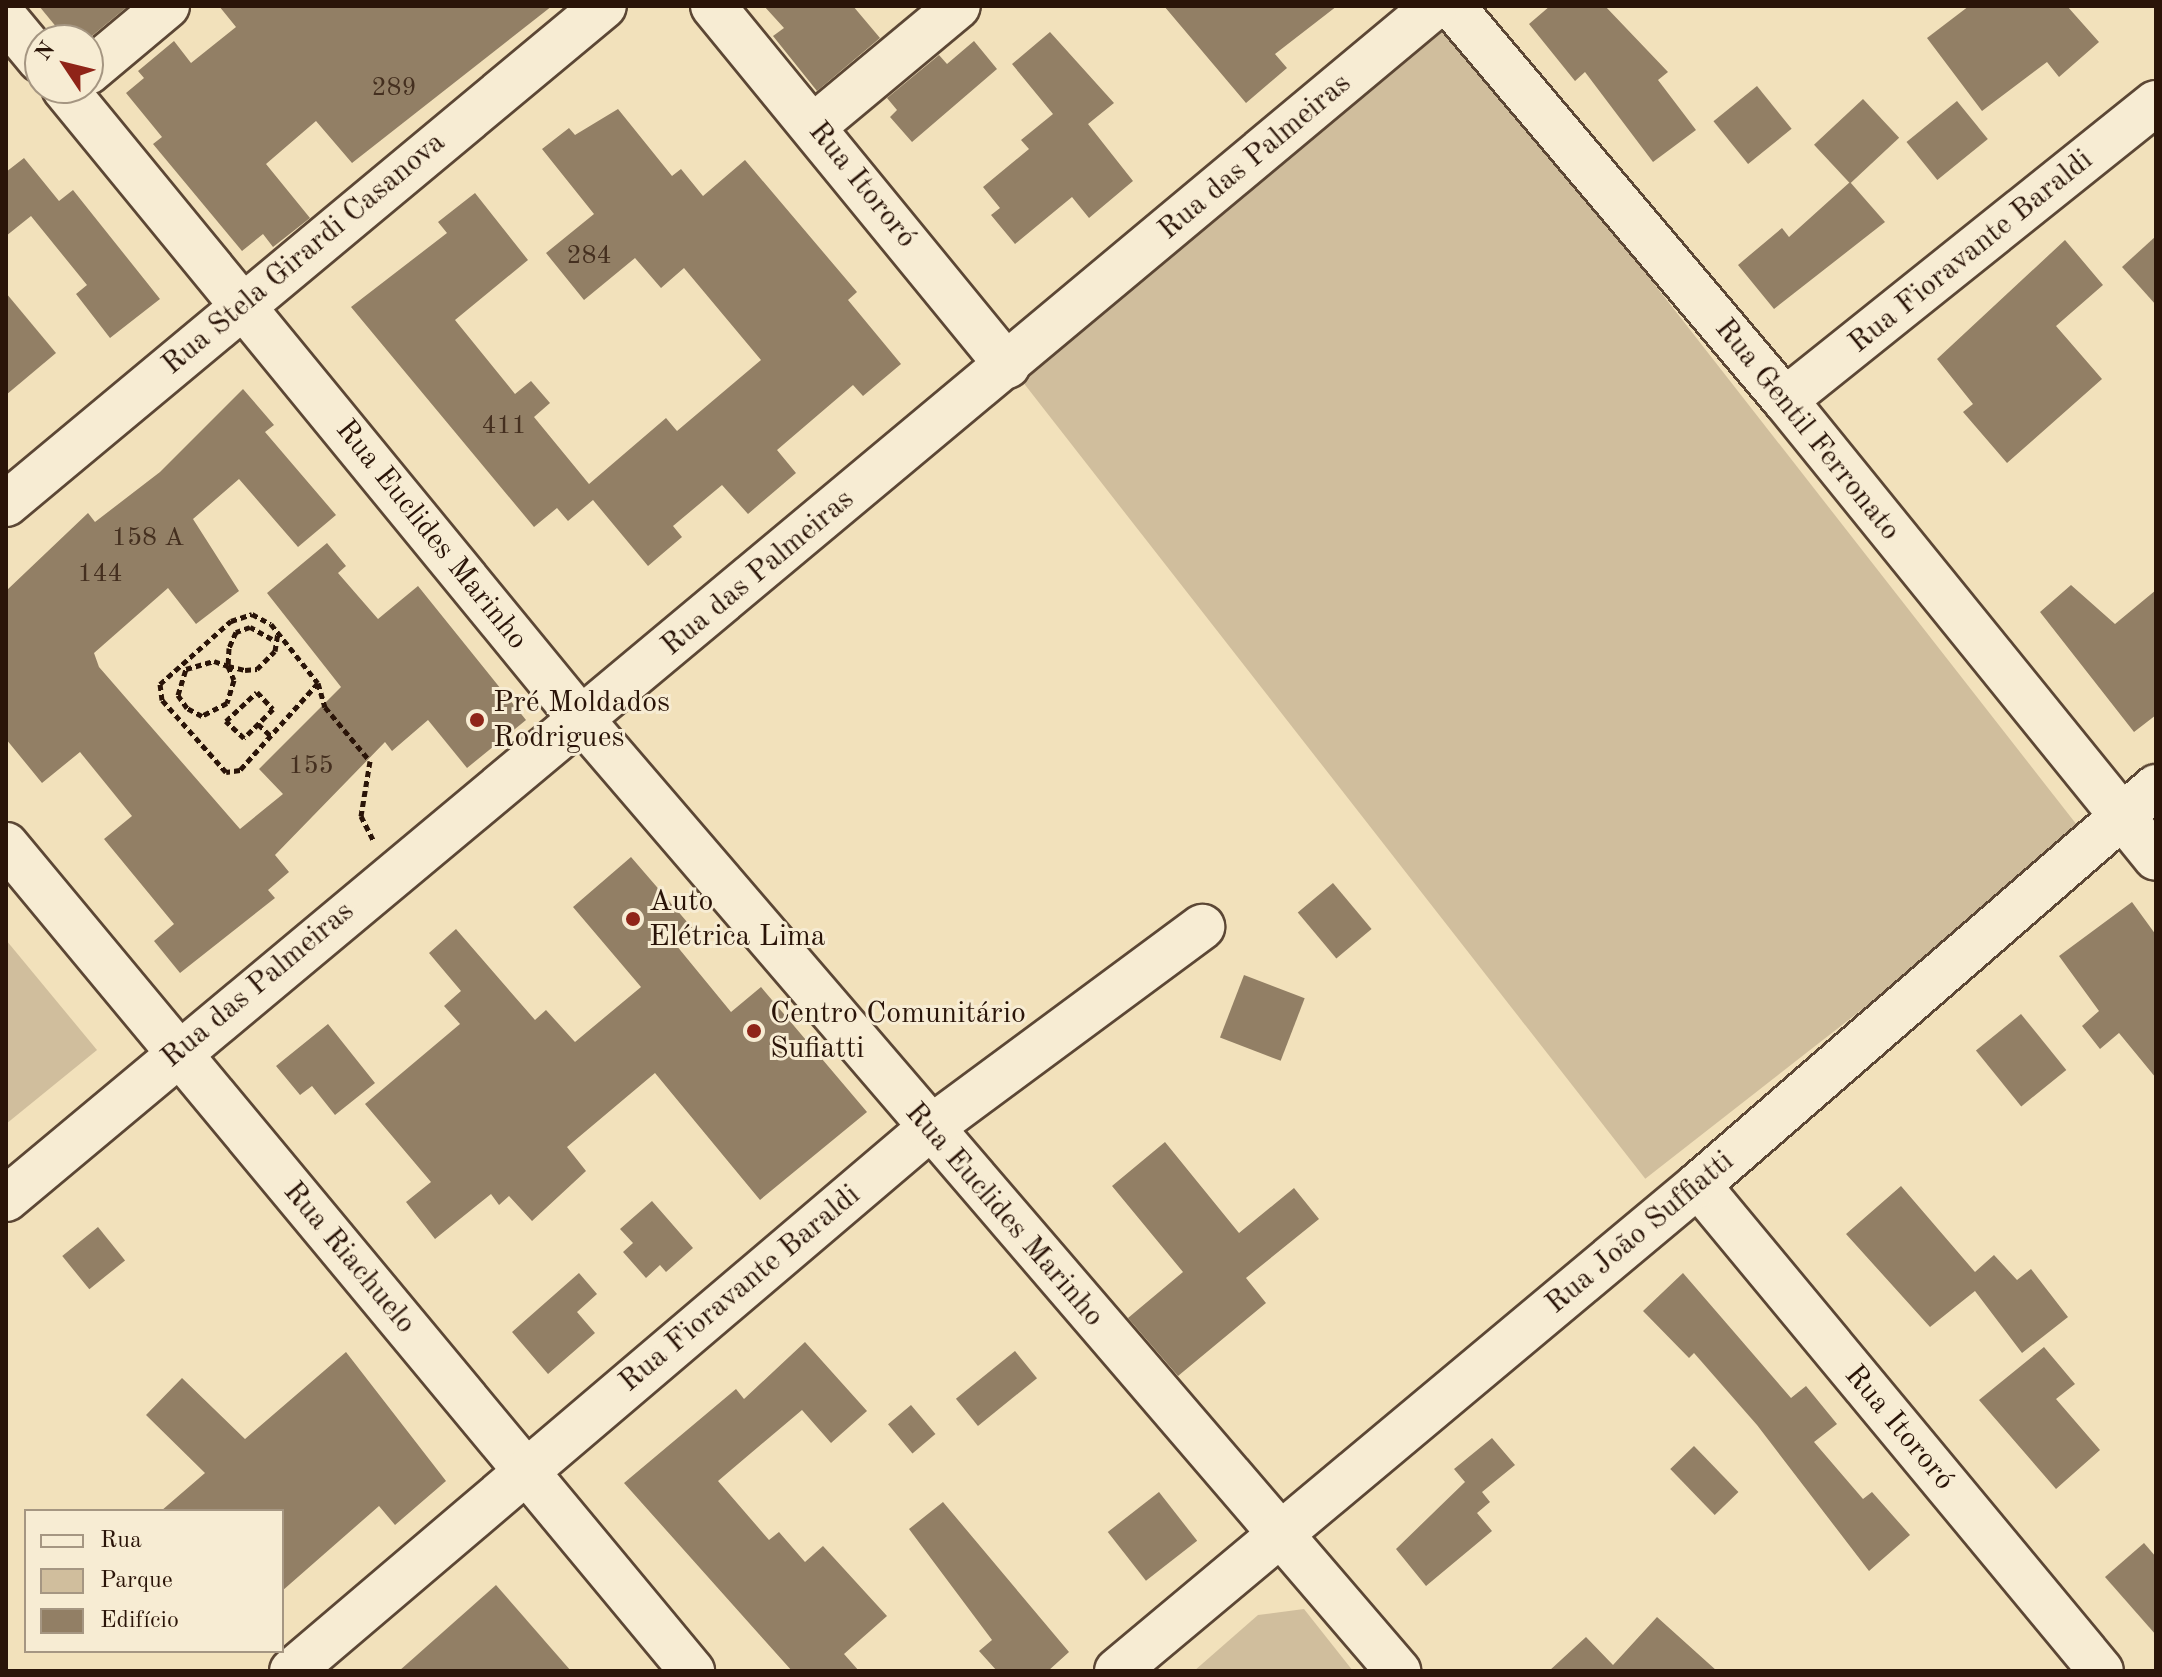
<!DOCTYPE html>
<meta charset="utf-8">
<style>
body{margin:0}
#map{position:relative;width:2162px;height:1677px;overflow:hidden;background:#f2e1bb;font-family:"Old Standard TT",serif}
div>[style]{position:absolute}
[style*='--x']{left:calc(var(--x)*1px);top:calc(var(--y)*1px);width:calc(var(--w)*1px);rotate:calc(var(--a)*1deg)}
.green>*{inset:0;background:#d0be9d;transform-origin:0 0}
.building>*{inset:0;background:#927f65;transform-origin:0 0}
.path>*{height:5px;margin-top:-2.5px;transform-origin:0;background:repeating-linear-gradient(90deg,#2a1408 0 6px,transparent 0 10px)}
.roads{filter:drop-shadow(2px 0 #5c4735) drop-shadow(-2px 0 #5c4735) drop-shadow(0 2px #5c4735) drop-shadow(0 -2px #5c4735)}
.minor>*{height:44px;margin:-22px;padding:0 22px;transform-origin:22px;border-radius:22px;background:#f7ecd3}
.dots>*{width:22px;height:22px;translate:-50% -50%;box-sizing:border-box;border:4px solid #f7ecd3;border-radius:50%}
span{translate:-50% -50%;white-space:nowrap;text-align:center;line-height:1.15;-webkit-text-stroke:6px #f7ecd3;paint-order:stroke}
.number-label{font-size:26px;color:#442f1f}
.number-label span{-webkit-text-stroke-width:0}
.street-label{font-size:30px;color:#2a1408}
.poi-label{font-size:30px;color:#2a1408}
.left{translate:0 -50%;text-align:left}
.frame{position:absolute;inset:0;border:8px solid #2a1408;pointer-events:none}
.legend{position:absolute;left:24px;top:1509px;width:260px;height:144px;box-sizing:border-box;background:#f7ecd3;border:2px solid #a59682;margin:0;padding:10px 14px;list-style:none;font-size:24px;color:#2a1408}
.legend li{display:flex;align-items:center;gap:16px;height:40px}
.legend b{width:40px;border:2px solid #a59682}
.north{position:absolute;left:24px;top:24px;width:80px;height:80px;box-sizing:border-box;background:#f7ecd3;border:2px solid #a59682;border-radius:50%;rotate:305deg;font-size:22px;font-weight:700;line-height:32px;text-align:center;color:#2a1408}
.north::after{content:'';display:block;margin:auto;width:28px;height:36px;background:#8f2418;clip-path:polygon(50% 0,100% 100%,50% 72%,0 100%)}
</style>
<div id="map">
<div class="green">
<i style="left:1441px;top:11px;width:1046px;height:558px;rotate:52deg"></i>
<i style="clip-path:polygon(6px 940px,97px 1050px,6px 1124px)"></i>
<i style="clip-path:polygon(1304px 1609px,1353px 1671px,1194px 1671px,1258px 1615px)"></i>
</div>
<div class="building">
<i style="clip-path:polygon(39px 6px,128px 6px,87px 40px,67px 40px)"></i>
<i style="clip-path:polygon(219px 6px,552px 6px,352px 163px,316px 121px,266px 164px,310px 218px,273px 247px,263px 234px,242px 251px,153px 144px,162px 137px,126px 93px,144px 78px,138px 71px,174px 41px,191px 63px,236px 27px)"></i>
<i style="clip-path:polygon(764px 6px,853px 6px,880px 38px,817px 91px,773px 36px,784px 28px)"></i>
<i style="clip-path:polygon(1164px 6px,1337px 6px,1275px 54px,1287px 68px,1246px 103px)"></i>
<i style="clip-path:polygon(1550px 6px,1605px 6px,1668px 72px,1658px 80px,1696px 130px,1653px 162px,1585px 72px,1575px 81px,1529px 24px)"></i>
<i style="clip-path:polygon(1969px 6px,2067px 6px,2099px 42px,2059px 77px,2047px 62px,1982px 111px,1927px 38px)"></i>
<i style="clip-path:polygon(1050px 32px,1114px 103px,1088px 124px,1133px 181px,1089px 218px,1072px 197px,1015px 244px,991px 215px,1000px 208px,983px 187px,1029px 149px,1021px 140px,1053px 114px,1012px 64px)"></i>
<i style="clip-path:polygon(974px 41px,997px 69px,912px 142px,890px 117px,897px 110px,887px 98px,939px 55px,947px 64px)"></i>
<i style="left:1757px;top:86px;width:55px;height:56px;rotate:51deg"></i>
<i style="left:1863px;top:99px;width:53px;height:67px;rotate:47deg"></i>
<i style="left:1957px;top:101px;width:49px;height:65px;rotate:51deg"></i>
<i style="clip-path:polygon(618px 109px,672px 176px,681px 169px,703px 196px,745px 160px,857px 292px,848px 300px,901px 364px,863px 396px,853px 385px,777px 450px,796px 473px,748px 514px,722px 485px,673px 526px,682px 537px,648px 566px,593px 500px,568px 521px,557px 508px,534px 527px,351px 307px,447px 233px,438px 222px,475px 193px,528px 260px,455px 320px,515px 394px,531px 381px,550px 403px,534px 417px,589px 484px,666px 418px,677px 431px,761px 360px,684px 268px,661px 288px,635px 258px,584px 300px,546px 253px,594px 214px,542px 149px,569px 128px,575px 135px)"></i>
<i style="clip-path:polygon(24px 158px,59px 201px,73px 190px,160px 299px,110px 338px,76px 294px,87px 285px,31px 216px,6px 236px,6px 172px)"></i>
<i style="clip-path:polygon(1850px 182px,1885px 222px,1774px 309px,1738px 265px,1782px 228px,1789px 237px)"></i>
<i style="clip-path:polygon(2156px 236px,2156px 305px,2122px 267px)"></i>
<i style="clip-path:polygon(2065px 240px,2103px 285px,2056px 326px,2102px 379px,2007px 463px,1963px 412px,1973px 404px,1937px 359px)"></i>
<i style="clip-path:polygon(6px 293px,56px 353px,6px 395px)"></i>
<i style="clip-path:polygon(243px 389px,274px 425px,265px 432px,336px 515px,298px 547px,239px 479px,193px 519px,239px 591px,196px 624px,168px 588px,94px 653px,99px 667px,240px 829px,283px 794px,259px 769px,341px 687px,267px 593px,327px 543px,346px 566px,338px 573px,378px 619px,418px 586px,526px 720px,467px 768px,428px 720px,392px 751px,385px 742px,275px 855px,289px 872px,268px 890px,275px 898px,180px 973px,154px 941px,174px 924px,104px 839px,132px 816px,80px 752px,42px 783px,6px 739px,6px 591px,88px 513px,95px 522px,160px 472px)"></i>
<i style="clip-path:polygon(2071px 585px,2115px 624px,2156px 590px,2156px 715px,2134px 732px,2040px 612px)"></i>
<i style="clip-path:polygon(631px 857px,694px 930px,676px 945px,731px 1012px,761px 987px,867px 1112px,760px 1200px,655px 1073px,567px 1147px,586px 1171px,532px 1221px,509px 1196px,499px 1205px,491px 1194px,435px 1239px,406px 1202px,431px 1182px,365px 1104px,460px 1024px,444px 1006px,461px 991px,429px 953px,456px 929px,535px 1020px,546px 1010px,575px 1042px,641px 987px,573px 907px)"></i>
<i style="left:1333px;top:883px;width:60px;height:46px;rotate:50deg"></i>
<i style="clip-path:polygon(2132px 902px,2156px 935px,2156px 1078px,2119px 1033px,2100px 1049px,2082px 1026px,2099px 1011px,2059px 956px)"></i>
<i style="left:1244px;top:975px;width:65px;height:67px;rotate:21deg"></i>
<i style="left:2021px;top:1014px;width:72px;height:58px;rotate:51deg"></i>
<i style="clip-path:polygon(328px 1024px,375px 1083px,335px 1115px,312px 1086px,300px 1095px,276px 1066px)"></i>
<i style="clip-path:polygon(1165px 1142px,1239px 1233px,1294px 1188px,1319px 1219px,1246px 1278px,1266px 1303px,1178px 1376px,1128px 1318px,1183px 1272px,1112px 1186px)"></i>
<i style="clip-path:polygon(1901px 1186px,1975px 1272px,1994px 1255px,2017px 1280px,2031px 1269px,2068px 1317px,2022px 1353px,1975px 1291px,1930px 1327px,1846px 1234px)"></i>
<i style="clip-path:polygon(652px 1201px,693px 1248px,666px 1272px,660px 1265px,646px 1278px,623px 1252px,633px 1243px,620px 1229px)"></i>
<i style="left:98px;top:1227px;width:43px;height:46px;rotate:51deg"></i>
<i style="clip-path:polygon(579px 1273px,597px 1294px,577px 1312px,595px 1333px,548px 1374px,512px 1332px)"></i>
<i style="clip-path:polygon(1683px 1273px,1791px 1398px,1806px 1386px,1837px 1424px,1814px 1442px,1863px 1499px,1872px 1492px,1910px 1535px,1869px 1571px,1757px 1425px,1694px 1353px,1689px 1358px,1643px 1311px)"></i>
<i style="clip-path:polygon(805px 1342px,867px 1411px,831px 1443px,802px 1410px,718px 1481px,769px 1540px,779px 1532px,805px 1562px,823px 1546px,887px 1616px,844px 1654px,859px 1671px,792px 1671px,624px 1483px,736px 1389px,744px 1399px)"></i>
<i style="clip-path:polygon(2044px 1347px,2075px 1384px,2056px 1399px,2100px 1450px,2056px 1489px,1979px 1400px)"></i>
<i style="left:1015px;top:1351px;width:35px;height:76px;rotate:51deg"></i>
<i style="clip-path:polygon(346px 1352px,446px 1481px,395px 1525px,379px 1506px,282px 1591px,282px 1511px,161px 1511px,205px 1473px,146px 1415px,182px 1378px,245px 1439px)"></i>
<i style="left:911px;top:1405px;width:38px;height:30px;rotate:50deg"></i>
<i style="clip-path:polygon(1492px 1438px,1515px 1465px,1482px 1492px,1490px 1502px,1477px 1513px,1492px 1531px,1426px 1586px,1396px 1549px,1465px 1482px,1454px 1469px)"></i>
<i style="left:1694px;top:1446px;width:64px;height:33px;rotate:46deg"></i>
<i style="left:1159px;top:1492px;width:62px;height:65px;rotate:52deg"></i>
<i style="clip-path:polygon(943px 1502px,1069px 1652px,1048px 1671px,997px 1671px,979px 1651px,992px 1640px,909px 1529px)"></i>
<i style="clip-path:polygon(2144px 1543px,2156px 1557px,2156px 1635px,2105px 1577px)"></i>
<i style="clip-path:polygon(496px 1585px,571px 1671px,399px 1671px)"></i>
<i style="clip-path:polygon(1657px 1617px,1717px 1671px,1549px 1671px,1586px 1637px,1613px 1665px)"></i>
</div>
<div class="path">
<i style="--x:272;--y:639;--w:25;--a:-151"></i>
<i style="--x:250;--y:627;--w:15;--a:160"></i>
<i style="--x:236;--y:632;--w:17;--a:114"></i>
<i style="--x:229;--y:648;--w:18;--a:93"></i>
<i style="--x:228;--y:666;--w:15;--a:67"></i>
<i style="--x:234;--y:680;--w:24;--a:107"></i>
<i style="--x:227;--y:703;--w:28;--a:153"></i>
<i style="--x:202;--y:716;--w:17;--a:-152"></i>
<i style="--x:187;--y:708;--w:16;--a:-125"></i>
<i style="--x:178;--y:695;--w:27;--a:-73"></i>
<i style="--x:186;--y:669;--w:29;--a:-16"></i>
<i style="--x:214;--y:661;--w:15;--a:20"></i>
<i style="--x:228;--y:666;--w:17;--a:13"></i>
<i style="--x:245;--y:670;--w:12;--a:-5"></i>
<i style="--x:257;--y:669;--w:25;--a:-45"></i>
<i style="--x:275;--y:651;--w:18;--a:-81"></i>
<i style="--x:318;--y:683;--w:117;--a:131.9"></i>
<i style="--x:240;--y:770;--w:14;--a:172"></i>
<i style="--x:226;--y:772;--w:96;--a:-131.6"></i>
<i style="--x:162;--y:700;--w:16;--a:-97"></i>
<i style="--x:160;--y:684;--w:95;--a:-41.6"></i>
<i style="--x:231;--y:621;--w:22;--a:-18"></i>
<i style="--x:252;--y:614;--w:21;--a:28"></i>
<i style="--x:271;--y:624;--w:75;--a:51.5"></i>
<i style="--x:318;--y:683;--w:25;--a:74"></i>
<i style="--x:325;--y:707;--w:70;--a:50.2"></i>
<i style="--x:370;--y:761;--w:56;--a:99.3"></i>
<i style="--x:361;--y:816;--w:29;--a:63"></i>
<i style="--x:257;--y:692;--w:23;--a:47"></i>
<i style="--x:273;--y:709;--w:41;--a:135"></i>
<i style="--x:244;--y:738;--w:25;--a:-137"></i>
<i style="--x:226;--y:721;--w:42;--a:-43.1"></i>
<i style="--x:258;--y:724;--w:18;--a:43"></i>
</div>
<div class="roads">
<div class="minor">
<i style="--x:713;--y:6;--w:465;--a:50.7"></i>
<i style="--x:1452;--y:6;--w:516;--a:49.8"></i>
<i style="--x:1785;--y:400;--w:589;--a:50.99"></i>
<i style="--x:6;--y:19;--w:53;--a:50.3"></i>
<i style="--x:88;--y:72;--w:103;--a:-39.9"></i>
<i style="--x:64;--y:88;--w:816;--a:50.67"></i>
<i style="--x:581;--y:719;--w:1255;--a:49.36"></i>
<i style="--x:814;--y:126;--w:187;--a:-39.8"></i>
<i style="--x:1785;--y:400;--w:475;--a:-38.7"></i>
<i style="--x:6;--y:504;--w:778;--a:-39.79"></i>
<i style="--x:6;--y:845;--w:1074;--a:50.29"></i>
<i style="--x:1698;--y:1185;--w:631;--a:50.33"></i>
<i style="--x:6;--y:1199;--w:1862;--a:-39.86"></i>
<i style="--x:292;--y:1671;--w:836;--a:-40.39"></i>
<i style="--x:929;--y:1129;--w:340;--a:-36.5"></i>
<i style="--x:1117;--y:1671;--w:757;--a:-39.91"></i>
<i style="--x:1698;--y:1185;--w:607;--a:-40.99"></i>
</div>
</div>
<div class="dots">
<i style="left:477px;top:720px;background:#8f2418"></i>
<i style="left:633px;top:919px;background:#8f2418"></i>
<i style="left:754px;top:1031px;background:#8f2418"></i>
</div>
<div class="number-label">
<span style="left:394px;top:89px">289</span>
<span style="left:589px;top:257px">284</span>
<span style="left:504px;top:427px">411</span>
<span style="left:148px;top:539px">158 A</span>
<span style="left:100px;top:575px">144</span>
<span style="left:311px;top:767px">155</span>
</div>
<div class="street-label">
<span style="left:1255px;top:157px;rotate:-40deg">Rua das Palmeiras</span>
<span style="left:862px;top:185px;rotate:51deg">Rua Itororó</span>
<span style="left:1971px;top:252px;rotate:-39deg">Rua Fioravante Baraldi</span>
<span style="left:304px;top:254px;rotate:-40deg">Rua Stela Girardi Casanova</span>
<span style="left:1807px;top:430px;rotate:51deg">Rua Gentil Ferronato</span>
<span style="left:431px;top:535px;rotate:51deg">Rua Euclides Marinho</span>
<span style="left:758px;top:573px;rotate:-40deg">Rua das Palmeiras</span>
<span style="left:258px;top:985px;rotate:-40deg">Rua das Palmeiras</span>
<span style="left:1004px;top:1215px;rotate:49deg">Rua Euclides Marinho</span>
<span style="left:1640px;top:1233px;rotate:-40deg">Rua João Suffiatti</span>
<span style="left:349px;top:1258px;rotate:50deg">Rua Riachuelo</span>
<span style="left:740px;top:1289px;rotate:-40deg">Rua Fioravante Baraldi</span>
<span style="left:1899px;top:1428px;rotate:50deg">Rua Itororó</span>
</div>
<div class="poi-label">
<span class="left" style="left:493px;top:720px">Pré Moldados<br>Rodrigues</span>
<span class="left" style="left:649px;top:919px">Auto<br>Elétrica Lima</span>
<span class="left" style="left:770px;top:1031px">Centro Comunitário<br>Sufiatti</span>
</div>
<div class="frame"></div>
<ul class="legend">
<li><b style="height:10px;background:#f7ecd3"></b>Rua</li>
<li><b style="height:22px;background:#d0be9d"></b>Parque</li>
<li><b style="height:22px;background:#927f65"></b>Edifício</li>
</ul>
<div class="north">N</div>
</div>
